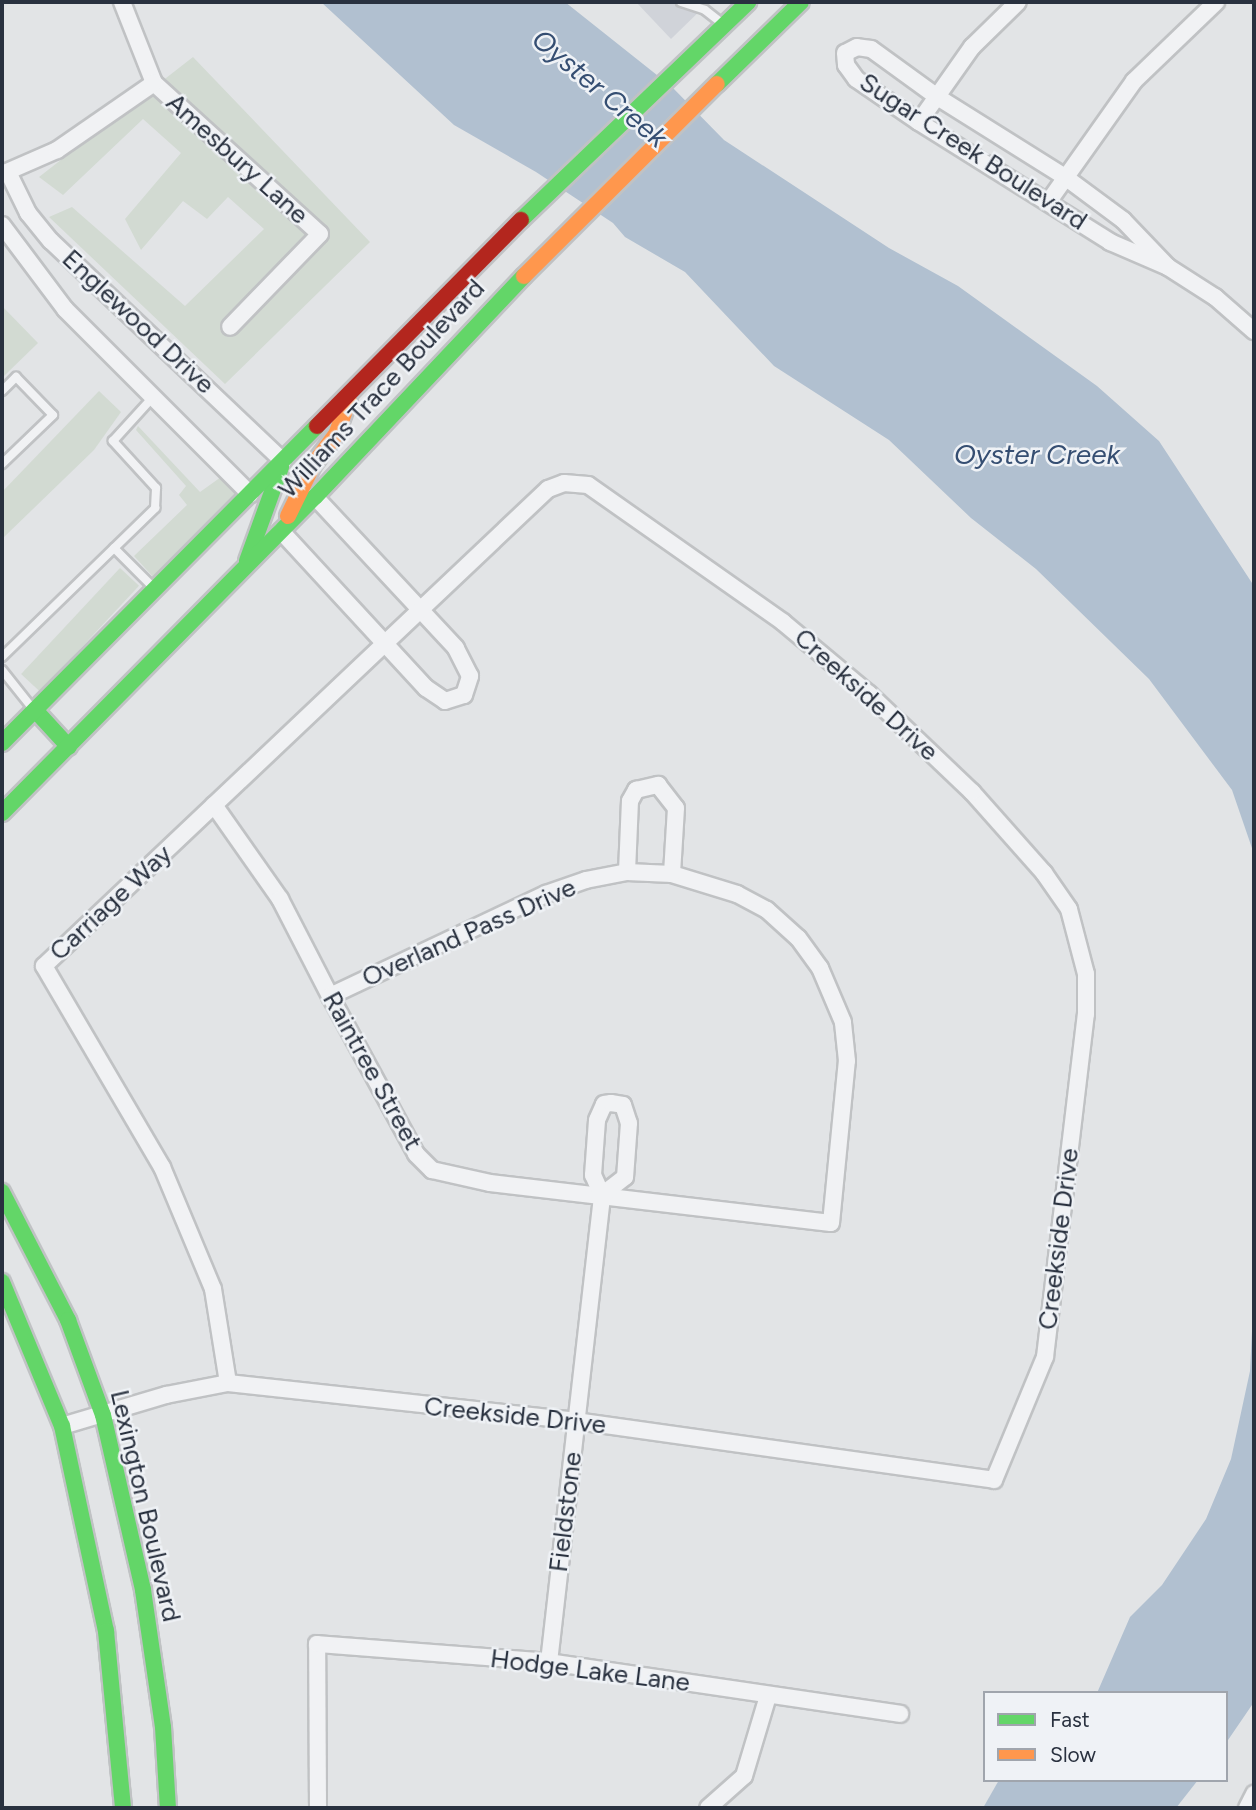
<!DOCTYPE html>
<style>
body{margin:0}
#map{position:relative;width:1256px;height:1810px;overflow:hidden;background:#e2e4e6;font-family:Figtree,sans-serif}
div>[style]{position:absolute}
[style*='--x']{left:calc(var(--x)*1px);top:calc(var(--y)*1px);width:calc(var(--w)*1px);rotate:calc(var(--a)*1deg)}
.built>*{inset:0;background:#d0d3d9}
.green>*{inset:0;background:#d2dad2;transform-origin:0 0}
.water>*{inset:0;background:#b1c0d0}
.roads{filter:drop-shadow(2px 0 #c0c2c4) drop-shadow(-2px 0 #c0c2c4) drop-shadow(0 2px #c0c2c4) drop-shadow(0 -2px #c0c2c4)}
.lane>*{height:8px;margin:-4px;padding:0 4px;transform-origin:4px;border-radius:4px;background:#f1f2f4}
.street>*{height:16px;margin:-8px;padding:0 8px;transform-origin:8px;border-radius:8px;background:#f1f2f4}
.fast>*{height:16px;margin:-8px;padding:0 8px;transform-origin:8px;border-radius:8px;background:#63d668}
.slow>*{height:16px;margin:-8px;padding:0 8px;transform-origin:8px;border-radius:8px;background:#ff974d}
.jam>*{height:16px;margin:-8px;padding:0 8px;transform-origin:8px;border-radius:8px;background:#b3261e}
span{translate:-50% -50%;white-space:nowrap;text-align:center;line-height:1.15;-webkit-text-stroke:5px #eff2f6;paint-order:stroke}
.street-label{font-size:26px;color:#29313f}
.water-label{font-size:28px;color:#354e72;font-style:italic}
.frame{position:absolute;inset:0;border:4px solid #29313f;pointer-events:none}
.legend{position:absolute;left:983px;top:1691px;width:245px;height:91px;box-sizing:border-box;background:#eff2f6;border:2px solid #a0a5ad;margin:0;padding:9px 12px;list-style:none;font-size:21px;color:#29313f}
.legend li{display:flex;align-items:center;gap:14px;height:35px}
.legend b{width:35px;border:2px solid #a0a5ad}
</style>
<div id="map">
<div class="built">
<i style="clip-path:polygon(636px 2px,709px 2px,671px 39px)"></i>
</div>
<div class="green">
<i style="clip-path:polygon(193px 57px,370px 242px,225px 384px,49px 217px,72px 207px,185px 306px,264px 229px,228px 197px,207px 219px,183px 201px,141px 250px,125px 219px,181px 153px,143px 119px,63px 195px,39px 177px)"></i>
<i style="clip-path:polygon(2px 306px,38px 343px,2px 378px)"></i>
<i style="clip-path:polygon(99px 391px,121px 412px,94px 450px,2px 539px,2px 492px)"></i>
<i style="clip-path:polygon(138px 426px,200px 492px,221px 477px,237px 495px,156px 580px,134px 556px,187px 505px,179px 495px,186px 486px,136px 430px)"></i>
<i style="left:120px;top:568px;width:26px;height:145px;rotate:43deg"></i>
</div>
<div class="water">
<i style="clip-path:polygon(321px 2px,565px 2px,672px 87px,724px 140px,889px 248px,958px 286px,1097px 386px,1159px 441px,1254px 586px,1254px 854px,1232px 790px,1149px 679px,1036px 569px,971px 518px,889px 440px,774px 366px,685px 272px,625px 237px,613px 223px,536px 172px,454px 125px)"></i>
<i style="clip-path:polygon(1254px 1291px,1254px 1702px,1226px 1743px,1226px 1693px,1097px 1693px,1130px 1617px,1162px 1585px,1206px 1519px,1231px 1459px,1250px 1371px)"></i>
<i style="clip-path:polygon(999px 1780px,1198px 1780px,1176px 1808px,983px 1808px)"></i>
</div>
<div class="roads">
<div class="lane">
<i style="--x:681;--y:2;--w:25;--a:18"></i>
<i style="--x:705;--y:10;--w:24;--a:38"></i>
<i style="--x:2;--y:391;--w:20;--a:-45"></i>
<i style="--x:16;--y:377;--w:53;--a:45.8"></i>
<i style="--x:53;--y:415;--w:71;--a:136.1"></i>
<i style="--x:114;--y:548;--w:57;--a:45"></i>
<i style="--x:2;--y:657;--w:214;--a:-44.2"></i>
<i style="--x:155;--y:508;--w:20;--a:-87"></i>
<i style="--x:156;--y:488;--w:64;--a:-132.5"></i>
<i style="--x:113;--y:441;--w:59;--a:-47.7"></i>
<i style="--x:2;--y:670;--w:50;--a:51.5"></i>
</div>
<div class="street">
<i style="--x:122;--y:2;--w:87;--a:68.4"></i>
<i style="--x:154;--y:83;--w:224;--a:42.3"></i>
<i style="--x:320;--y:234;--w:129;--a:134.1"></i>
<i style="--x:919;--y:122;--w:92;--a:-54.8"></i>
<i style="--x:972;--y:47;--w:64;--a:-44.4"></i>
<i style="--x:8;--y:172;--w:46;--a:64"></i>
<i style="--x:28;--y:213;--w:36;--a:51"></i>
<i style="--x:51;--y:241;--w:320;--a:43.5"></i>
<i style="--x:2;--y:174;--w:60;--a:-23.6"></i>
<i style="--x:57;--y:150;--w:118;--a:-34.6"></i>
<i style="--x:1049;--y:201;--w:147;--a:-54.7"></i>
<i style="--x:1134;--y:81;--w:114;--a:-43.9"></i>
<i style="--x:2;--y:225;--w:105;--a:53.1"></i>
<i style="--x:65;--y:309;--w:262;--a:45"></i>
<i style="--x:1168;--y:267;--w:65;--a:-133.8"></i>
<i style="--x:1123;--y:220;--w:72;--a:-143.4"></i>
<i style="--x:1065;--y:177;--w:152;--a:-147.9"></i>
<i style="--x:936;--y:96;--w:80;--a:-144.1"></i>
<i style="--x:871;--y:49;--w:14;--a:-172"></i>
<i style="--x:857;--y:47;--w:13;--a:153"></i>
<i style="--x:845;--y:53;--w:12;--a:85"></i>
<i style="--x:846;--y:65;--w:17;--a:54"></i>
<i style="--x:856;--y:79;--w:76;--a:34.3"></i>
<i style="--x:919;--y:122;--w:226;--a:32.1"></i>
<i style="--x:1110;--y:242;--w:63;--a:23.3"></i>
<i style="--x:1168;--y:267;--w:56;--a:32.6"></i>
<i style="--x:1215;--y:297;--w:52;--a:41.1"></i>
<i style="--x:281;--y:531;--w:214;--a:47.3"></i>
<i style="--x:426;--y:688;--w:23;--a:34"></i>
<i style="--x:445;--y:701;--w:20;--a:-18"></i>
<i style="--x:464;--y:695;--w:20;--a:-72"></i>
<i style="--x:470;--y:676;--w:31;--a:-117"></i>
<i style="--x:456;--y:648;--w:207;--a:-133"></i>
<i style="--x:214;--y:805;--w:115;--a:54.9"></i>
<i style="--x:280;--y:899;--w:109;--a:62.7"></i>
<i style="--x:330;--y:996;--w:180;--a:61.4"></i>
<i style="--x:416;--y:1154;--w:23;--a:45"></i>
<i style="--x:432;--y:1170;--w:59;--a:12.6"></i>
<i style="--x:490;--y:1183;--w:343;--a:6.7"></i>
<i style="--x:831;--y:1223;--w:163;--a:-84.4"></i>
<i style="--x:847;--y:1061;--w:39;--a:-96"></i>
<i style="--x:843;--y:1022;--w:59;--a:-113.1"></i>
<i style="--x:820;--y:968;--w:37;--a:-126"></i>
<i style="--x:798;--y:938;--w:42;--a:-137.9"></i>
<i style="--x:767;--y:910;--w:34;--a:-152"></i>
<i style="--x:737;--y:894;--w:68;--a:-162.9"></i>
<i style="--x:672;--y:874;--w:45;--a:-177.5"></i>
<i style="--x:627;--y:872;--w:42;--a:169"></i>
<i style="--x:586;--y:880;--w:42;--a:160.7"></i>
<i style="--x:546;--y:894;--w:239;--a:154.7"></i>
<i style="--x:627;--y:872;--w:71;--a:-87.6"></i>
<i style="--x:630;--y:801;--w:13;--a:-61"></i>
<i style="--x:636;--y:790;--w:23;--a:-13"></i>
<i style="--x:658;--y:785;--w:29;--a:52"></i>
<i style="--x:676;--y:808;--w:66;--a:93.5"></i>
<i style="--x:62;--y:1426;--w:109;--a:-16.6"></i>
<i style="--x:166;--y:1395;--w:63;--a:-11"></i>
<i style="--x:228;--y:1383;--w:350;--a:6.2"></i>
<i style="--x:576;--y:1421;--w:422;--a:8"></i>
<i style="--x:994;--y:1480;--w:133;--a:-67.5"></i>
<i style="--x:1045;--y:1357;--w:345;--a:-83.2"></i>
<i style="--x:1086;--y:1014;--w:40;--a:-90"></i>
<i style="--x:1086;--y:974;--w:67;--a:-104.7"></i>
<i style="--x:1069;--y:909;--w:44;--a:-124.8"></i>
<i style="--x:1044;--y:873;--w:108;--a:-131.6"></i>
<i style="--x:972;--y:792;--w:142;--a:-136.4"></i>
<i style="--x:869;--y:694;--w:112;--a:-140.1"></i>
<i style="--x:783;--y:622;--w:238;--a:-144.9"></i>
<i style="--x:588;--y:485;--w:24;--a:-175"></i>
<i style="--x:564;--y:483;--w:17;--a:159"></i>
<i style="--x:548;--y:489;--w:694;--a:136.58"></i>
<i style="--x:44;--y:966;--w:233;--a:59.6"></i>
<i style="--x:162;--y:1167;--w:132;--a:67.3"></i>
<i style="--x:213;--y:1289;--w:95;--a:80.9"></i>
<i style="--x:549;--y:1662;--w:470;--a:-83.5"></i>
<i style="--x:602;--y:1195;--w:22;--a:-114"></i>
<i style="--x:593;--y:1175;--w:55;--a:-85.8"></i>
<i style="--x:597;--y:1120;--w:17;--a:-66"></i>
<i style="--x:604;--y:1104;--w:7;--a:-8"></i>
<i style="--x:611;--y:1103;--w:12;--a:9"></i>
<i style="--x:623;--y:1105;--w:19;--a:72"></i>
<i style="--x:629;--y:1123;--w:54;--a:94.2"></i>
<i style="--x:625;--y:1177;--w:29;--a:142"></i>
<i style="--x:318;--y:1808;--w:164;--a:-90.3"></i>
<i style="--x:317;--y:1644;--w:233;--a:4.4"></i>
<i style="--x:549;--y:1662;--w:355;--a:8.4"></i>
<i style="--x:708;--y:1808;--w:48;--a:-41.6"></i>
<i style="--x:744;--y:1776;--w:84;--a:-73.3"></i>
<i style="--x:1247;--y:1808;--w:16;--a:-63"></i>
</div>
<div class="fast">
<i style="--x:717;--y:84;--w:117;--a:-44.3"></i>
<i style="--x:521;--y:220;--w:315;--a:-43.8"></i>
<i style="--x:247;--y:561;--w:100;--a:-70.1"></i>
<i style="--x:35;--y:710;--w:50;--a:47.4"></i>
<i style="--x:2;--y:743;--w:447;--a:-45.2"></i>
<i style="--x:2;--y:813;--w:445;--a:-45.3"></i>
<i style="--x:315;--y:497;--w:304;--a:-46.6"></i>
<i style="--x:2;--y:1192;--w:144;--a:62.7"></i>
<i style="--x:68;--y:1320;--w:101;--a:69.8"></i>
<i style="--x:103;--y:1415;--w:180;--a:77.1"></i>
<i style="--x:143;--y:1590;--w:138;--a:81.7"></i>
<i style="--x:163;--y:1727;--w:81;--a:86.5"></i>
<i style="--x:2;--y:1282;--w:156;--a:67.4"></i>
<i style="--x:62;--y:1426;--w:210;--a:77.9"></i>
<i style="--x:106;--y:1631;--w:178;--a:84.5"></i>
</div>
<div class="slow">
<i style="--x:524;--y:276;--w:272;--a:-44.9"></i>
<i style="--x:288;--y:516;--w:57;--a:-63.9"></i>
<i style="--x:313;--y:465;--w:38;--a:-53"></i>
<i style="--x:336;--y:435;--w:37;--a:-70"></i>
</div>
<div class="jam">
<i style="--x:317;--y:426;--w:290;--a:-45.3"></i>
</div>
</div>
<div class="street-label">
<span style="left:973px;top:152px;rotate:33deg">Sugar Creek Boulevard</span>
<span style="left:237px;top:159px;rotate:42deg">Amesbury Lane</span>
<span style="left:138px;top:322px;rotate:43deg">Englewood Drive</span>
<span style="left:382px;top:389px;rotate:-47deg">Williams Trace Boulevard</span>
<span style="left:866px;top:695px;rotate:42deg">Creekside Drive</span>
<span style="left:111px;top:903px;rotate:-43deg">Carriage Way</span>
<span style="left:469px;top:933px;rotate:-24deg">Overland Pass Drive</span>
<span style="left:372px;top:1071px;rotate:61deg">Raintree Street</span>
<span style="left:1059px;top:1239px;rotate:-83deg">Creekside Drive</span>
<span style="left:515px;top:1416px;rotate:6deg">Creekside Drive</span>
<span style="left:145px;top:1506px;rotate:77deg">Lexington Boulevard</span>
<span style="left:566px;top:1512px;rotate:-83deg">Fieldstone</span>
<span style="left:590px;top:1671px;rotate:7deg">Hodge Lake Lane</span>
</div>
<div class="water-label">
<span style="left:600px;top:88px;rotate:40deg">Oyster Creek</span>
<span style="left:1037px;top:454px">Oyster Creek</span>
</div>
<div class="frame"></div>
<ul class="legend">
<li><b style="height:9px;background:#63d668"></b>Fast</li>
<li><b style="height:9px;background:#ff974d"></b>Slow</li>
</ul>
</div>
